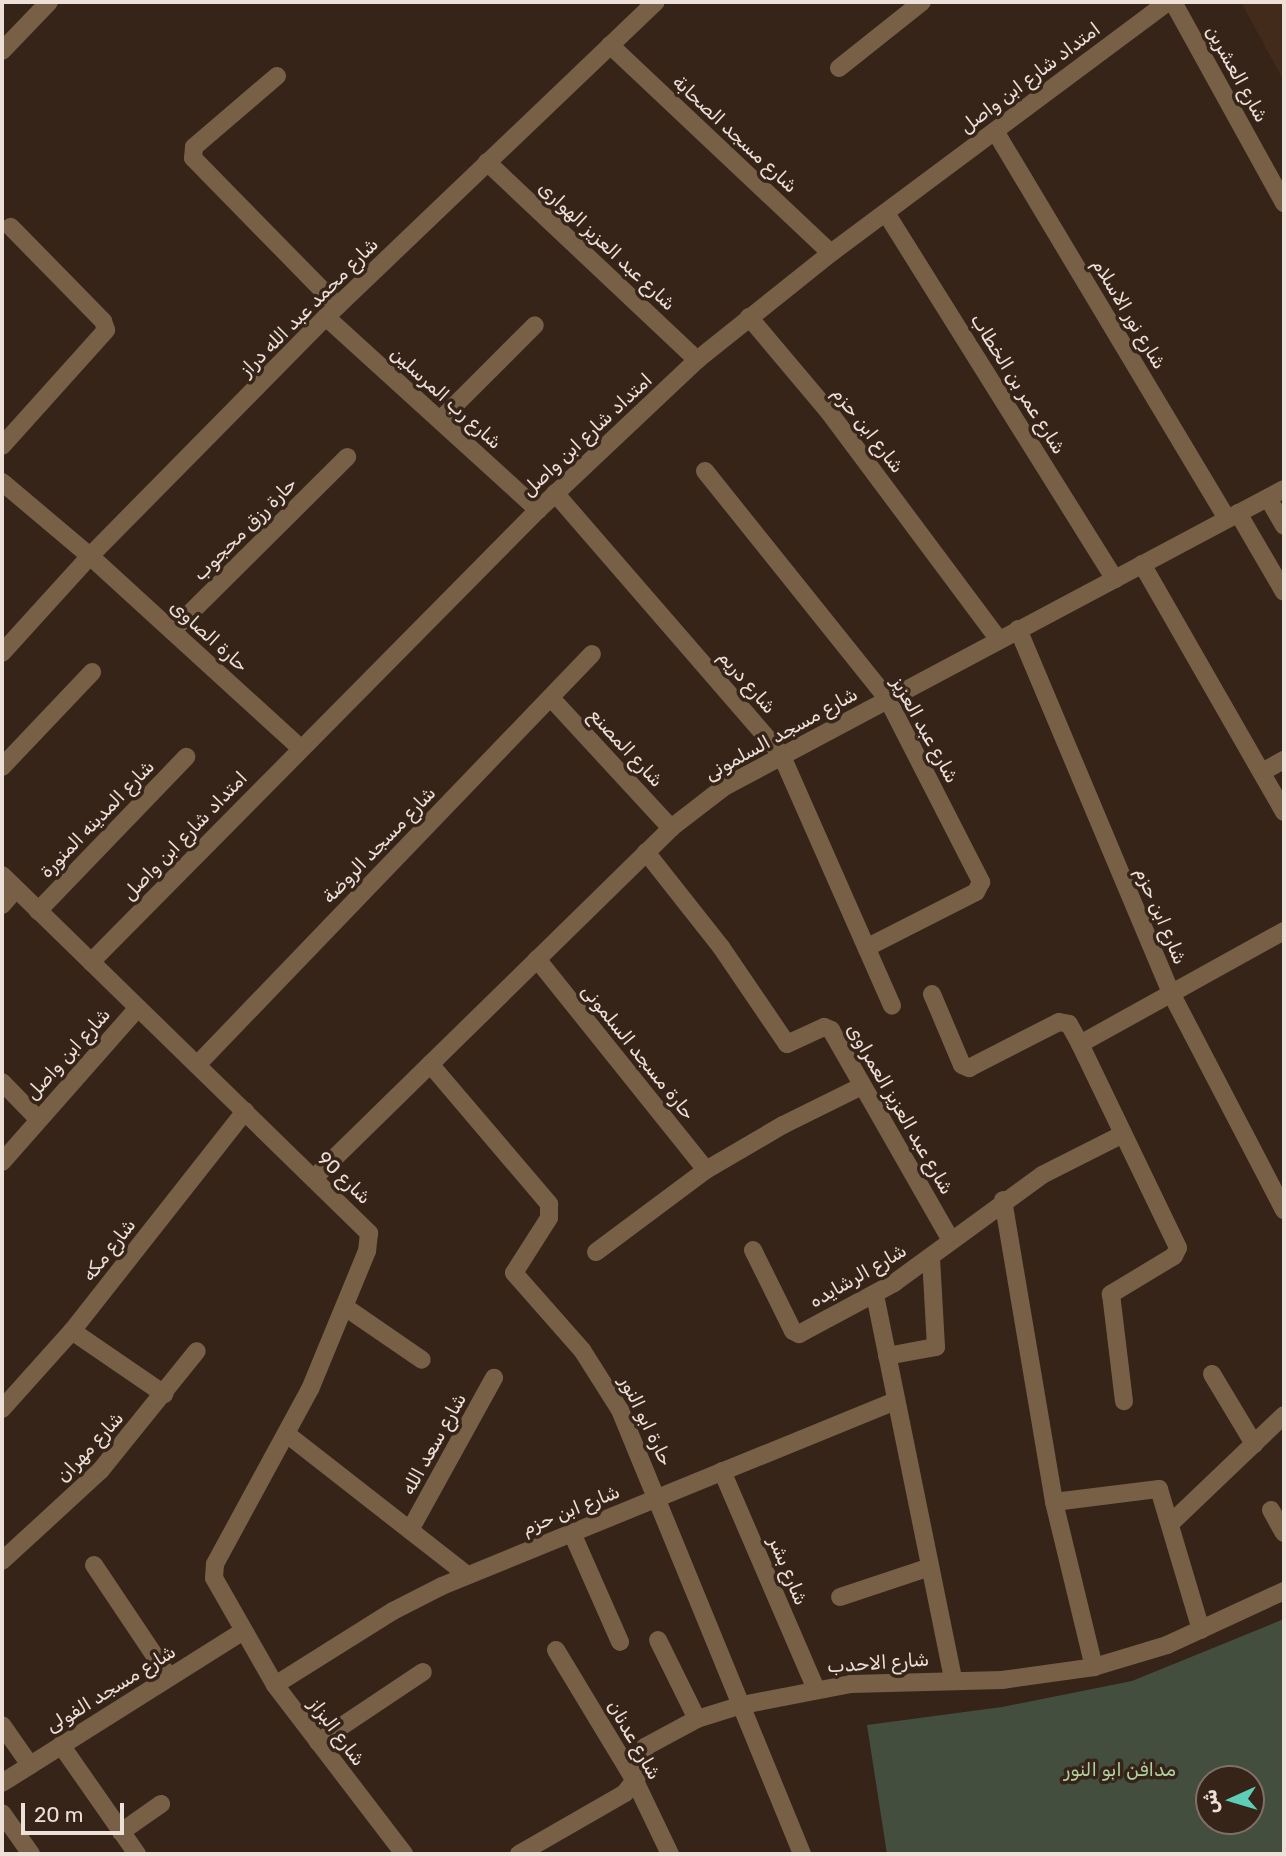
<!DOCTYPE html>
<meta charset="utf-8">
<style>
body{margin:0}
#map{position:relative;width:1286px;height:1856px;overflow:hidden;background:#362419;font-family:Rubik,Cairo,sans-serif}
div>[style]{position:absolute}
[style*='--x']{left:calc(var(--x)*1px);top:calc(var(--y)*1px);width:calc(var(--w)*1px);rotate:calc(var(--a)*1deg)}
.built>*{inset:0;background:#422b1b}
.green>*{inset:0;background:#444e3f}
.minor>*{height:18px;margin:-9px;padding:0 9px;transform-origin:9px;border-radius:9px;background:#786047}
span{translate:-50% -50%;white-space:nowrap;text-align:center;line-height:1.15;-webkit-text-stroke:7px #362419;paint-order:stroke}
.street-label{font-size:19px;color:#ece0d9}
.park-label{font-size:19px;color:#b0d19f}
.frame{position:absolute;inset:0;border:4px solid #ece0d9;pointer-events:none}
.north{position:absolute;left:1195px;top:1765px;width:70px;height:70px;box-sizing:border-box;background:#362419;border:2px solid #7f6f66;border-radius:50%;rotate:266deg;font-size:19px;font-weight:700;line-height:28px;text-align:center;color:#ece0d9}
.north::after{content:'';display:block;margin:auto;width:24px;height:32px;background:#5dceb8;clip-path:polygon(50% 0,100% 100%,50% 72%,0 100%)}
.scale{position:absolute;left:21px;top:1803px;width:103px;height:32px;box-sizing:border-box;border:4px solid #ece0d9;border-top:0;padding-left:9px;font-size:21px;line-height:24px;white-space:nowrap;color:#ece0d9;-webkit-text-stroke:5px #362419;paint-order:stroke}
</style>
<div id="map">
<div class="built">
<i style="clip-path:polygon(1241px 2px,1284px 2px,1284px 81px)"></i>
</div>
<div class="green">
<i style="clip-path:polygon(evenodd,1284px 1619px,1284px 1854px,887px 1854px,867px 1725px,1002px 1707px,1132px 1681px,1284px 1619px,1209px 1779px,1251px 1779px,1251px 1821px,1209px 1821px,1209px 1779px)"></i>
</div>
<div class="minor">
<i style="--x:1173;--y:2;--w:230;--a:61.1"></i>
<i style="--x:610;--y:45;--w:303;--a:43.3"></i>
<i style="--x:2;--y:51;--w:68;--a:-46.2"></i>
<i style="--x:839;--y:68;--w:106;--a:-38.5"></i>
<i style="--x:277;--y:76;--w:109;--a:139.5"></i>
<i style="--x:194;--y:147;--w:11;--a:95"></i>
<i style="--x:193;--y:158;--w:207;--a:45.6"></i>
<i style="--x:995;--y:131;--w:452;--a:59.1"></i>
<i style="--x:487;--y:162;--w:289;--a:43.3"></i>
<i style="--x:886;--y:213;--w:432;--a:58"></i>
<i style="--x:326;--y:317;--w:287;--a:42.3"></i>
<i style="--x:749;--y:317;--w:124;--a:49.9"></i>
<i style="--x:829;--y:412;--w:284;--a:53.3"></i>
<i style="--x:440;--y:420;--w:134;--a:-45"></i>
<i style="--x:2;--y:446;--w:156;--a:-48.1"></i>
<i style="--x:106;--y:330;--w:9;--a:-108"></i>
<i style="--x:103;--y:321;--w:132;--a:-134.4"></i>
<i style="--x:705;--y:471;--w:291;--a:51.3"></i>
<i style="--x:887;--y:698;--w:207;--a:62.9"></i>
<i style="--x:981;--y:882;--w:11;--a:117"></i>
<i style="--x:976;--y:892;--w:123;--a:153"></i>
<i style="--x:2;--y:482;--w:115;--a:40.1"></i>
<i style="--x:90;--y:556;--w:285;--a:42.4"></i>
<i style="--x:555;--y:493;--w:345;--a:49.1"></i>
<i style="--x:781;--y:754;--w:275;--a:66.2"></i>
<i style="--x:1268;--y:498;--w:32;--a:60"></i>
<i style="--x:1238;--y:513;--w:91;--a:59.8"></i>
<i style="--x:1142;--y:564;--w:286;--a:60.2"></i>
<i style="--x:1018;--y:629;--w:395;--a:67.2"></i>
<i style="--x:1171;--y:993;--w:245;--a:62.5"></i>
<i style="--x:172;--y:631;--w:247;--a:-44.8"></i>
<i style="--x:2;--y:653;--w:131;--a:-47.8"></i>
<i style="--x:90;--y:556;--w:336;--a:-45.4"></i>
<i style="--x:326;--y:317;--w:456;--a:-43.7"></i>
<i style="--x:551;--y:698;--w:177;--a:47.3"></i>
<i style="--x:2;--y:767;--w:131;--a:-46.5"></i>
<i style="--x:1262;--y:772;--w:25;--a:-29"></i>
<i style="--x:646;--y:852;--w:121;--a:51.7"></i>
<i style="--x:721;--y:947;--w:117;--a:55.8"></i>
<i style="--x:787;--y:1044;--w:41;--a:-24.7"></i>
<i style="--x:824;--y:1027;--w:8;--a:23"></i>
<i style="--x:831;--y:1030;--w:242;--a:60.3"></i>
<i style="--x:2;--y:875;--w:513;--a:44.29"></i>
<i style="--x:369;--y:1233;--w:18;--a:96"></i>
<i style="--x:367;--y:1251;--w:149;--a:112.4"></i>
<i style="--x:310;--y:1389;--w:199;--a:118.5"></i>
<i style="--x:215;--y:1564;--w:14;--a:94"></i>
<i style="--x:214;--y:1578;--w:123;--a:60.3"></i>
<i style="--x:275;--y:1685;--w:213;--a:52.6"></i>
<i style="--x:2;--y:905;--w:21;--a:-49"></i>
<i style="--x:38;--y:911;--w:214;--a:-46.1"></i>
<i style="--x:537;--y:959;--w:270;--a:51.3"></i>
<i style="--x:91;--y:962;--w:636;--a:-45.32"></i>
<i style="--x:538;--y:510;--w:219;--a:-43.3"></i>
<i style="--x:697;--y:360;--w:171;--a:-38.6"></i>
<i style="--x:831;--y:253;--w:420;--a:-36.7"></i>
<i style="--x:932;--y:994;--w:77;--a:67.1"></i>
<i style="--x:962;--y:1065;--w:8;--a:23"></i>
<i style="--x:969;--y:1068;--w:101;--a:-27.1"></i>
<i style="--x:1059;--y:1022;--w:10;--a:11"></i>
<i style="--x:1069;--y:1024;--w:23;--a:61"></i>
<i style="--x:1080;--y:1044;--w:233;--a:-29"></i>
<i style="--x:1080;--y:1044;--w:226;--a:64.3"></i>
<i style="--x:1178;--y:1248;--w:9;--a:117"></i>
<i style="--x:1174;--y:1256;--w:74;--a:148.9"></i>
<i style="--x:1111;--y:1294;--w:108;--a:83.1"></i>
<i style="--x:430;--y:1064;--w:184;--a:49.6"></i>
<i style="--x:549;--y:1204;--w:14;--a:90"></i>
<i style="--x:549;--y:1218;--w:65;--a:122.5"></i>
<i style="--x:514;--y:1273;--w:103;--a:48.6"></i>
<i style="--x:582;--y:1350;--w:71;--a:57.7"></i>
<i style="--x:620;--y:1410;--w:480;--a:67.7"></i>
<i style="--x:197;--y:1065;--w:570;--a:-46.14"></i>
<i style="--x:2;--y:1082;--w:52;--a:45.8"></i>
<i style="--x:2;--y:1162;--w:205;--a:-48.6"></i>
<i style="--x:314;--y:1178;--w:500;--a:-44.4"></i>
<i style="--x:671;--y:828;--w:67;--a:-37.7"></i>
<i style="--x:724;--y:787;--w:634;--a:-28.02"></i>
<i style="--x:1003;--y:1200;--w:306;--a:80.4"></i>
<i style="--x:1054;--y:1502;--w:170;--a:76.4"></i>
<i style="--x:753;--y:1250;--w:90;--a:63.7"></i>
<i style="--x:793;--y:1331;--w:7;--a:27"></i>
<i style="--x:799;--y:1334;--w:108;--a:-28.2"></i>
<i style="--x:894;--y:1283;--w:183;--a:-36.1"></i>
<i style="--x:1042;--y:1175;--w:91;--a:-26.8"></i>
<i style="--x:596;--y:1252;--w:137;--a:-36.7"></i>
<i style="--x:706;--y:1170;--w:89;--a:-30.3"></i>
<i style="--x:783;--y:1125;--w:88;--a:-26.3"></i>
<i style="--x:875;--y:1295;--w:393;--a:78.5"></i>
<i style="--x:345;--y:1307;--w:93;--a:34.5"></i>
<i style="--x:72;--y:1331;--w:112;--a:34.4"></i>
<i style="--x:887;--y:1356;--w:50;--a:-10.4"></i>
<i style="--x:936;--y:1347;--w:89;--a:-93.2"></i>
<i style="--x:1212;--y:1374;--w:82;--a:59"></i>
<i style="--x:2;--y:1409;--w:105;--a:-48.1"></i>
<i style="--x:72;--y:1331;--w:280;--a:-51.8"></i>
<i style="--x:288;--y:1435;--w:227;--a:38"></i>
<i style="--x:722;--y:1471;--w:237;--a:66.7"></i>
<i style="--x:1054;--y:1502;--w:106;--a:-7.1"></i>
<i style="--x:1159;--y:1489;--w:147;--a:73.4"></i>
<i style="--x:1271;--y:1510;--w:26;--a:61"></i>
<i style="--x:1171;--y:1523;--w:156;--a:-43.7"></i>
<i style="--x:410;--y:1530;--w:174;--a:-61.1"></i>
<i style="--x:572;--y:1533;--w:119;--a:66.2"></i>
<i style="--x:2;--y:1561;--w:133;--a:-42.6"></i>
<i style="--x:100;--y:1471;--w:154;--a:-51.1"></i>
<i style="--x:94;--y:1565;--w:135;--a:56.2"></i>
<i style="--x:840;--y:1597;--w:95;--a:-18.4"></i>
<i style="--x:658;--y:1640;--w:88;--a:63.7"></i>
<i style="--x:556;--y:1650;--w:153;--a:58.9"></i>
<i style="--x:635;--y:1781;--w:81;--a:64.4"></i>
<i style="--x:275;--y:1685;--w:139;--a:-32.1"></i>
<i style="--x:393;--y:1611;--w:55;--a:-27"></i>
<i style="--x:442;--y:1586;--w:490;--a:-22.2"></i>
<i style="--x:2;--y:1725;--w:49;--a:55"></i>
<i style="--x:318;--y:1742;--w:126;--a:-33.7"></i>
<i style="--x:61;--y:1745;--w:133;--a:55.1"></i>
<i style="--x:2;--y:1783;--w:285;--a:-32.2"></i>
<i style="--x:2;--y:1813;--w:50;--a:54.7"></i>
<i style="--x:121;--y:1832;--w:49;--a:-35"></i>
<i style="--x:519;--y:1854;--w:122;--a:-29.9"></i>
<i style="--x:625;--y:1793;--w:20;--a:-53"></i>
<i style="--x:637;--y:1777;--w:31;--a:-75"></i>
<i style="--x:645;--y:1747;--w:59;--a:-28.3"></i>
<i style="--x:697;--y:1719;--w:47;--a:-17.3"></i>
<i style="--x:742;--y:1705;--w:111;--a:-10.9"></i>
<i style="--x:851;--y:1684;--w:151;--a:-1.5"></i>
<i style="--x:1002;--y:1680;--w:93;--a:-8"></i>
<i style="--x:1094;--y:1667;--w:76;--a:-16.8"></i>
<i style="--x:1167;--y:1645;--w:129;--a:-24.8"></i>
</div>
<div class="street-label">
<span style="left:1237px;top:74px;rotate:61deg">شارع العشرين</span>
<span style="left:1030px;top:78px;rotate:-37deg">امتداد شارع ابن واصل</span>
<span style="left:735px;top:134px;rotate:43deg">شارع مسجد الصحابة</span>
<span style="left:607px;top:246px;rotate:43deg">شارع عبد العزيز الهوارى</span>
<span style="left:309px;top:307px;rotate:-45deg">شارع محمد عبد الله دراز</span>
<span style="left:1129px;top:314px;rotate:59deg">شارع نور الاسلام</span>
<span style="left:1018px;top:384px;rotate:58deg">شارع عمر بن الخطاب</span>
<span style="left:446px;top:398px;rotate:42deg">شارع رب المرسلين</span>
<span style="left:868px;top:430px;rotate:52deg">شارع ابن حزم</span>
<span style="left:587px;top:435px;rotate:-43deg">امتداد شارع ابن واصل</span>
<span style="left:245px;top:529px;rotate:-45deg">حارة رزق محجوب</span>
<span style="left:209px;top:636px;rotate:42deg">حارة الصاوى</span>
<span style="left:747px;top:682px;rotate:49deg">شارع دريم</span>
<span style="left:925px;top:730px;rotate:61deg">شارع عبد العزيز</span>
<span style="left:781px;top:734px;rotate:-29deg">شارع مسجد السلمونى</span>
<span style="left:626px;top:748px;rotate:47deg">شارع المصنع</span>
<span style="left:97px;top:819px;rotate:-46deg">شارع المدينه المنورة</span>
<span style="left:185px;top:836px;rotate:-46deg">امتداد شارع ابن واصل</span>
<span style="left:379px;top:845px;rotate:-46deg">شارع مسجد الروضة</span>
<span style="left:1161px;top:916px;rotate:67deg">شارع ابن حزم</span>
<span style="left:638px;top:1052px;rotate:51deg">حارة مسجد السلمونى</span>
<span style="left:68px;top:1054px;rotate:-48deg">شارع ابن واصل</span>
<span style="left:900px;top:1109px;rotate:60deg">شارع عبد العزيز العمراوى</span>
<span style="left:344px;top:1178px;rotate:44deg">شارع 90</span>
<span style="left:109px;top:1250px;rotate:-52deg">شارع مكه</span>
<span style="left:858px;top:1276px;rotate:-30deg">شارع الرشايده</span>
<span style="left:646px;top:1421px;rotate:64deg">حارة ابو النور</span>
<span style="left:434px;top:1444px;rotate:-61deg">شارع سعد الله</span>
<span style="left:90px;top:1447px;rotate:-47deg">شارع مهران</span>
<span style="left:571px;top:1510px;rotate:-22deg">شارع ابن حزم</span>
<span style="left:788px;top:1571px;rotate:67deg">شارع بشر</span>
<span style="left:878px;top:1663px;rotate:-4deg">شارع الاحدب</span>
<span style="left:111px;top:1689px;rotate:-32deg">شارع مسجد الفولى</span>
<span style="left:337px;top:1732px;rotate:53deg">شارع البزاز</span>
<span style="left:634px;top:1740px;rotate:60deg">شارع عدنان</span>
</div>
<div class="park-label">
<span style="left:1120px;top:1770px">مدافن ابو النور</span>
</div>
<div class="frame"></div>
<div class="north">ش</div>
<div class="scale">20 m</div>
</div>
